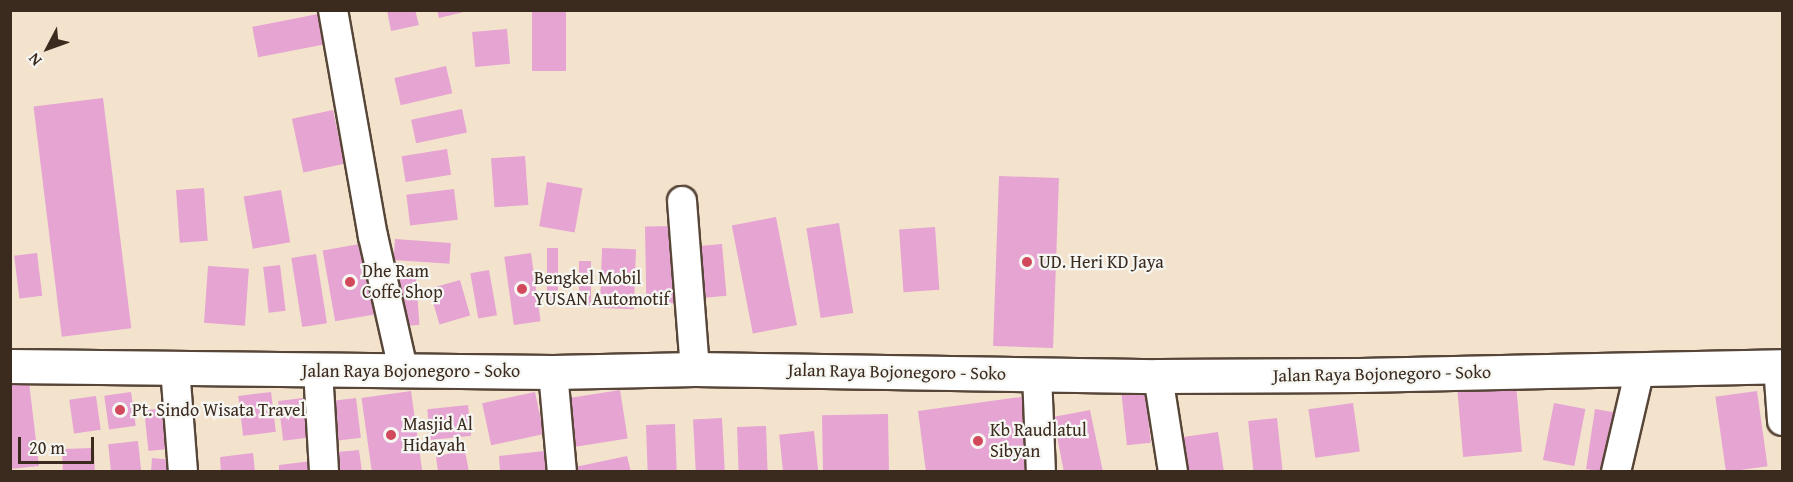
<!DOCTYPE html>
<style>
body{margin:0}
#map{position:relative;width:1793px;height:482px;overflow:hidden;background:#f3e3cd;font-family:"Gentium Book Plus",serif}
div>[style]{position:absolute}
[style*='--x']{left:calc(var(--x)*1px);top:calc(var(--y)*1px);width:calc(var(--w)*1px);rotate:calc(var(--a)*1deg)}
.building>*{inset:0;background:#e5a4d2;transform-origin:0 0}
.roads{filter:drop-shadow(2px 0 #574638) drop-shadow(-2px 0 #574638) drop-shadow(0 2px #574638) drop-shadow(0 -2px #574638)}
.minor>*{height:28px;margin:-14px;padding:0 14px;transform-origin:14px;border-radius:14px;background:#fff}
.secondary>*{height:33px;margin:-16.5px;padding:0 16.5px;transform-origin:16.5px;border-radius:16.5px;background:#fff}
.dots>*{width:16px;height:16px;translate:-50% -50%;box-sizing:border-box;border:3px solid #f6f6f2;border-radius:50%}
span{translate:-50% -50%;white-space:nowrap;text-align:center;line-height:1.15;-webkit-text-stroke:4.5px #f6f6f2;paint-order:stroke}
.poi-label{font-size:18px;color:#3b2a1e}
.left{translate:0 -50%;text-align:left}
.street-label{font-size:18px;color:#3b2a1e}
.frame{position:absolute;inset:0;border:12px solid #3b2a1e;pointer-events:none}
.north{position:absolute;left:18px;top:18px;width:60px;height:60px;-webkit-text-stroke:4px #f6f6f2;paint-order:stroke;rotate:229deg;font-size:16px;font-weight:700;line-height:24px;text-align:center;color:#3b2a1e}
.north::after{content:'';display:block;margin:auto;width:21px;height:27px;background:#3b2a1e;clip-path:polygon(50% 0,100% 100%,50% 72%,0 100%)}
.scale{position:absolute;left:18px;top:437px;width:76px;height:27px;box-sizing:border-box;border:3px solid #3b2a1e;border-top:0;padding-left:8px;font-size:18px;line-height:21px;white-space:nowrap;color:#3b2a1e;-webkit-text-stroke:4px #f6f6f2;paint-order:stroke}
</style>
<div id="map">
<div class="building">
<i style="clip-path:polygon(387px 10px,415px 10px,419px 25px,391px 31px)"></i>
<i style="clip-path:polygon(437px 10px,468px 10px,468px 11px,439px 18px)"></i>
<i style="left:532px;top:10px;width:34px;height:61px"></i>
<i style="left:318px;top:14px;width:31px;height:67px;rotate:79deg"></i>
<i style="left:507px;top:29px;width:35px;height:35px;rotate:85deg"></i>
<i style="left:446px;top:66px;width:28px;height:53px;rotate:77deg"></i>
<i style="left:103px;top:98px;width:232px;height:70px;rotate:83deg"></i>
<i style="left:462px;top:109px;width:24px;height:52px;rotate:78deg"></i>
<i style="left:333px;top:110px;width:55px;height:42px;rotate:78deg"></i>
<i style="left:447px;top:149px;width:26px;height:46px;rotate:81deg"></i>
<i style="left:525px;top:156px;width:49px;height:34px;rotate:86deg"></i>
<i style="left:999px;top:176px;width:60px;height:170px;rotate:2deg"></i>
<i style="left:547px;top:182px;width:36px;height:45px;rotate:10deg"></i>
<i style="left:204px;top:188px;width:53px;height:28px;rotate:86deg"></i>
<i style="left:454px;top:189px;width:31px;height:48px;rotate:83deg"></i>
<i style="left:281px;top:190px;width:53px;height:38px;rotate:80deg"></i>
<i style="left:776px;top:217px;width:110px;height:45px;rotate:79deg"></i>
<i style="left:839px;top:223px;width:91px;height:33px;rotate:81deg"></i>
<i style="left:680px;top:226px;width:77px;height:35px;rotate:89deg"></i>
<i style="left:935px;top:227px;width:63px;height:36px;rotate:86deg"></i>
<i style="left:395px;top:239px;width:56px;height:21px;rotate:4deg"></i>
<i style="left:365px;top:243px;width:72px;height:43px;rotate:80deg"></i>
<i style="left:722px;top:244px;width:52px;height:33px;rotate:85deg"></i>
<i style="left:547px;top:248px;width:11px;height:55px"></i>
<i style="left:602px;top:248px;width:34px;height:60px;rotate:2deg"></i>
<i style="left:37px;top:253px;width:43px;height:23px;rotate:83deg"></i>
<i style="left:531px;top:253px;width:69px;height:27px;rotate:82deg"></i>
<i style="left:316px;top:254px;width:70px;height:25px;rotate:81deg"></i>
<i style="left:579px;top:261px;width:12px;height:45px"></i>
<i style="left:280px;top:265px;width:46px;height:17px;rotate:83deg"></i>
<i style="left:208px;top:266px;width:41px;height:57px;rotate:4deg"></i>
<i style="left:489px;top:270px;width:46px;height:19px;rotate:80deg"></i>
<i style="left:416px;top:276px;width:49px;height:25px;rotate:86deg"></i>
<i style="left:460px;top:280px;width:37px;height:32px;rotate:74deg"></i>
<i style="clip-path:polygon(29px 382px,39px 466px,10px 469px,10px 384px)"></i>
<i style="left:1516px;top:384px;width:68px;height:59px;rotate:85deg"></i>
<i style="left:1145px;top:388px;width:55px;height:24px;rotate:84deg"></i>
<i style="left:620px;top:390px;width:49px;height:56px;rotate:81deg"></i>
<i style="left:411px;top:391px;width:82px;height:50px;rotate:82deg"></i>
<i style="left:1757px;top:391px;width:76px;height:42px;rotate:82deg"></i>
<i style="left:131px;top:392px;width:34px;height:27px;rotate:82deg"></i>
<i style="left:271px;top:392px;width:40px;height:33px;rotate:83deg"></i>
<i style="left:535px;top:392px;width:43px;height:54px;rotate:78deg"></i>
<i style="left:96px;top:396px;width:34px;height:27px;rotate:82deg"></i>
<i style="clip-path:polygon(1028px 396px,1038px 472px,926px 472px,918px 411px)"></i>
<i style="left:311px;top:397px;width:40px;height:33px;rotate:83deg"></i>
<i style="left:356px;top:398px;width:40px;height:33px;rotate:83deg"></i>
<i style="left:1353px;top:403px;width:49px;height:45px;rotate:82deg"></i>
<i style="left:1554px;top:403px;width:32px;height:58px;rotate:11deg"></i>
<i style="left:468px;top:405px;width:31px;height:41px;rotate:84deg"></i>
<i style="left:175px;top:407px;width:41px;height:31px;rotate:84deg"></i>
<i style="clip-path:polygon(1595px 409px,1618px 413px,1604px 472px,1586px 469px)"></i>
<i style="clip-path:polygon(1090px 410px,1103px 472px,1064px 472px,1053px 417px)"></i>
<i style="left:888px;top:414px;width:58px;height:66px;rotate:89deg"></i>
<i style="left:722px;top:418px;width:54px;height:29px;rotate:87deg"></i>
<i style="left:1277px;top:418px;width:54px;height:29px;rotate:84deg"></i>
<i style="left:675px;top:424px;width:48px;height:29px;rotate:88deg"></i>
<i style="left:766px;top:426px;width:46px;height:29px;rotate:88deg"></i>
<i style="left:814px;top:431px;width:41px;height:35px;rotate:84deg"></i>
<i style="clip-path:polygon(1218px 432px,1224px 472px,1181px 472px,1176px 438px)"></i>
<i style="left:138px;top:441px;width:31px;height:30px;rotate:84deg"></i>
<i style="left:94px;top:448px;width:24px;height:32px;rotate:88deg"></i>
<i style="clip-path:polygon(359px 450px,362px 472px,329px 472px,327px 453px)"></i>
<i style="clip-path:polygon(465px 451px,469px 472px,438px 472px,436px 456px)"></i>
<i style="clip-path:polygon(544px 451px,546px 472px,500px 472px,499px 456px)"></i>
<i style="clip-path:polygon(253px 453px,255px 472px,221px 472px,220px 457px)"></i>
<i style="clip-path:polygon(627px 456px,631px 472px,576px 472px,575px 467px)"></i>
<i style="clip-path:polygon(152px 458px,183px 461px,182px 472px,151px 472px)"></i>
<i style="clip-path:polygon(312px 461px,313px 472px,279px 472px,279px 465px)"></i>
</div>
<div class="roads">
<div class="minor">
<i style="--x:333;--y:10;--w:230;--a:80"></i>
<i style="--x:373;--y:236;--w:136;--a:77.3"></i>
<i style="--x:682;--y:201;--w:169;--a:85.6"></i>
<i style="--x:1778;--y:366;--w:55;--a:85.8"></i>
<i style="--x:175;--y:368;--w:104;--a:85.6"></i>
<i style="--x:318;--y:370;--w:102;--a:86.6"></i>
<i style="--x:553;--y:372;--w:100;--a:84.9"></i>
<i style="--x:1037;--y:374;--w:98;--a:87.7"></i>
<i style="--x:1158;--y:376;--w:97;--a:81.1"></i>
<i style="--x:1616;--y:472;--w:106;--a:-76.9"></i>
</div>
<div class="secondary">
<i style="--x:10;--y:366;--w:543;--a:0.63"></i>
<i style="--x:553;--y:372;--w:142;--a:-1.2"></i>
<i style="--x:695;--y:369;--w:463;--a:0.9"></i>
<i style="--x:1158;--y:376;--w:202;--a:-0.3"></i>
<i style="--x:1360;--y:375;--w:422;--a:-1.2"></i>
</div>
</div>
<div class="dots">
<i style="left:1027px;top:262px;background:#d1495b"></i>
<i style="left:350px;top:282px;background:#d1495b"></i>
<i style="left:522px;top:289px;background:#d1495b"></i>
<i style="left:120px;top:410px;background:#d1495b"></i>
<i style="left:391px;top:435px;background:#d1495b"></i>
<i style="left:978px;top:441px;background:#d1495b"></i>
</div>
<div class="poi-label">
<span class="left" style="left:1039px;top:262px">UD. Heri KD Jaya</span>
<span class="left" style="left:362px;top:282px">Dhe Ram<br>Coffe Shop</span>
<span class="left" style="left:534px;top:289px">Bengkel Mobil<br>YUSAN Automotif</span>
<span class="left" style="left:132px;top:410px">Pt. Sindo Wisata Travel</span>
<span class="left" style="left:403px;top:435px">Masjid Al<br>Hidayah</span>
<span class="left" style="left:990px;top:441px">Kb Raudlatul<br>Sibyan</span>
</div>
<div class="street-label">
<span style="left:411px;top:371px">Jalan Raya Bojonegoro - Soko</span>
<span style="left:897px;top:372px;rotate:1deg">Jalan Raya Bojonegoro - Soko</span>
<span style="left:1382px;top:374px;rotate:-1deg">Jalan Raya Bojonegoro - Soko</span>
</div>
<div class="frame"></div>
<div class="north">N</div>
<div class="scale">20 m</div>
</div>
